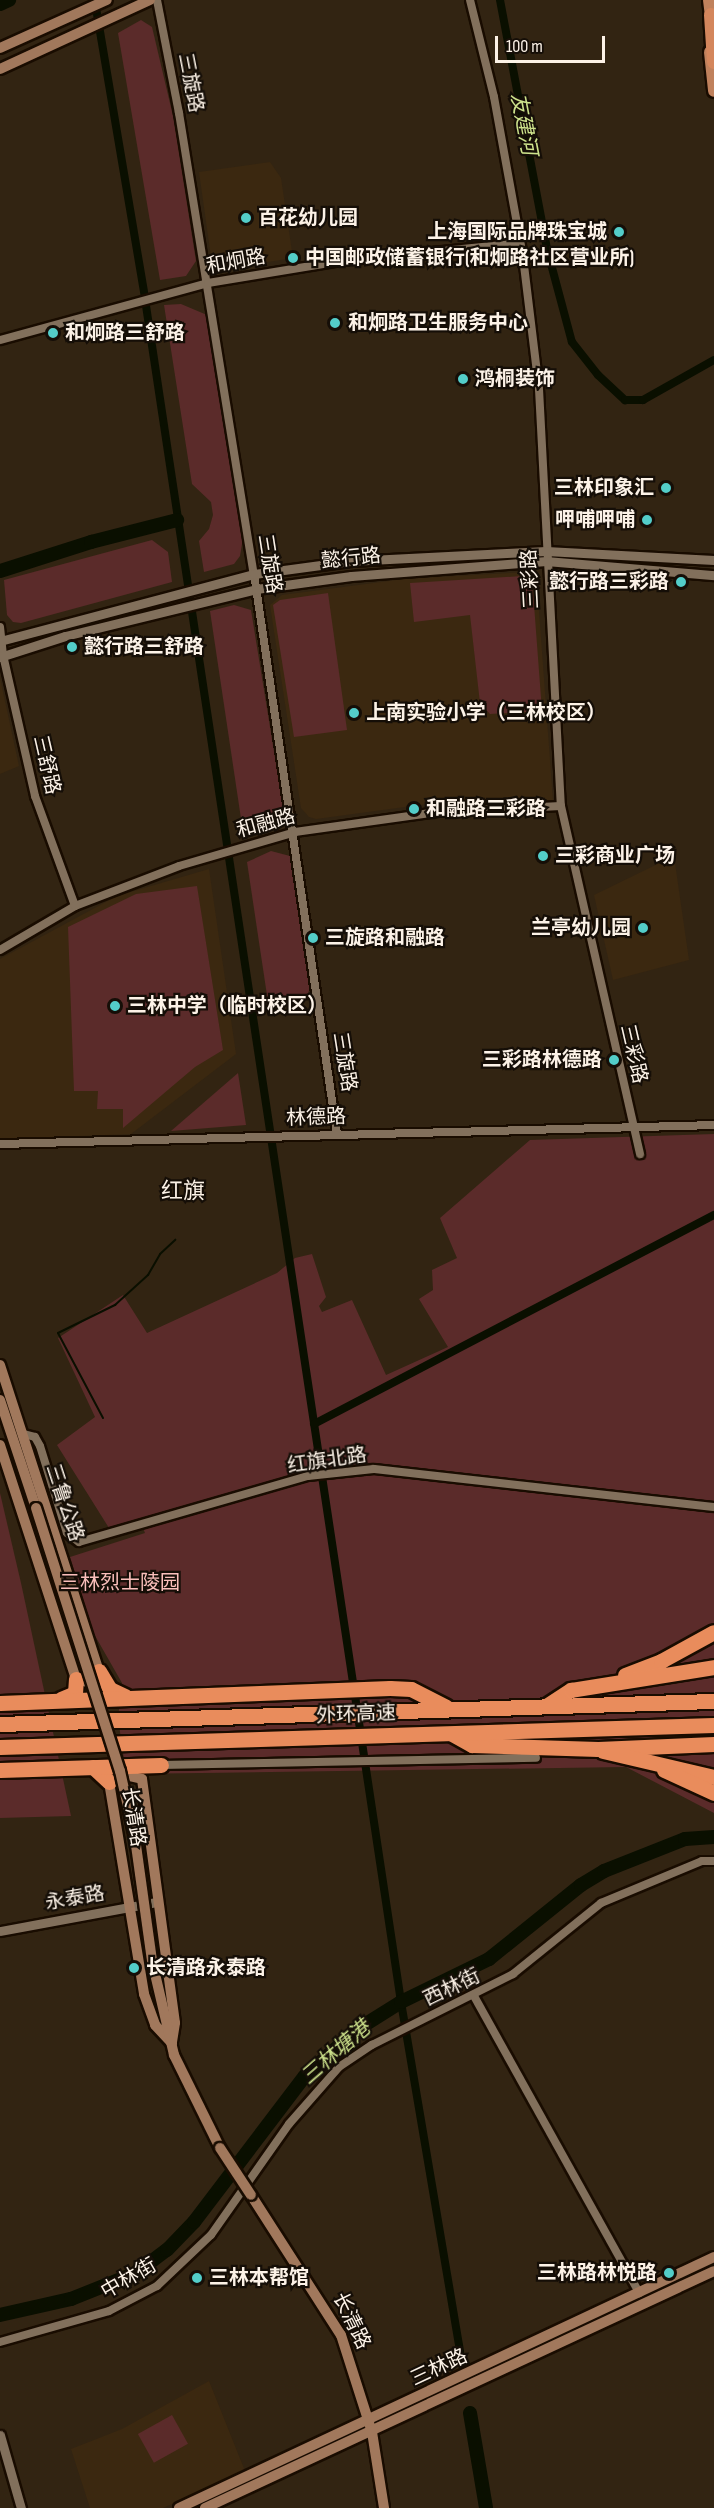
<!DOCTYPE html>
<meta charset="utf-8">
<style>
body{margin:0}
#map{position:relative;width:714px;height:2508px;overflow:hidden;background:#322412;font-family:"Sofia Sans Condensed","Noto Sans SC",sans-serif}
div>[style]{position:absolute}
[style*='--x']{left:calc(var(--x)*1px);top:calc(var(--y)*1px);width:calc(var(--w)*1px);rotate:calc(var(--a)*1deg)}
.built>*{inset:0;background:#3b2810}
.green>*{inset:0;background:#5b2b2a;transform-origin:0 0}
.stream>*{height:2px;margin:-1px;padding:0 1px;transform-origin:1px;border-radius:1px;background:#0a0f00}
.canal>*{height:8px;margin:-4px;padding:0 4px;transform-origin:4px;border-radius:4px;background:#0a0f00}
.river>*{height:14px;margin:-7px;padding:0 7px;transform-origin:7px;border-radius:7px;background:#0a0f00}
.roads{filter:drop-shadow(2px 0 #190c00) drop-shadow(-2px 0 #190c00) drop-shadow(0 2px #190c00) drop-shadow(0 -2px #190c00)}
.minor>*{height:8px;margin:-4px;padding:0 4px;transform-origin:4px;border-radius:4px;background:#82705c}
.tertiary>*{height:9px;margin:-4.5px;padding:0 4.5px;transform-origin:4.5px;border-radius:4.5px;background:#82705c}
.secondary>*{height:10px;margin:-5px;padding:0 5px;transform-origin:5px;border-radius:5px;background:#a1785c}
.primary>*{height:12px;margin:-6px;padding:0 6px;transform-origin:6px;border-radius:6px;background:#c0815c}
.trunk>*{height:14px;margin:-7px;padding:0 7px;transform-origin:7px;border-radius:7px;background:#d4865c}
.motorway>*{height:15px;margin:-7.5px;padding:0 7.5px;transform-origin:7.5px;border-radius:7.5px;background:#e98c5c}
.bridges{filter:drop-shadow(2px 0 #190c00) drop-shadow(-2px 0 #190c00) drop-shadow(0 2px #190c00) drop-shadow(0 -2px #190c00)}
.secondary-bridge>*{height:10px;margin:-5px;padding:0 5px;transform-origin:5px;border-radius:5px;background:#a1785c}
.dots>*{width:16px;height:16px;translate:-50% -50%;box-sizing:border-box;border:3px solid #150e07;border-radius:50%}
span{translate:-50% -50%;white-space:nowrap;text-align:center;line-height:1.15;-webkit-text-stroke:4.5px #150e07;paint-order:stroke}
.street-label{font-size:20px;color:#fcf2e7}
.poi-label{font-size:20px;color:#fcf2e7;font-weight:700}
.left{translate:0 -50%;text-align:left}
.right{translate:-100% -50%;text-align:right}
.park-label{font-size:20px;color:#fabfbb}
.water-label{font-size:21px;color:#cee38c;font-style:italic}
.quarter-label{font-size:22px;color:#fcf2e7}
.scale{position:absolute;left:495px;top:36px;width:110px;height:27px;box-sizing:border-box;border:3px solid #fcf2e7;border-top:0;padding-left:8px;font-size:18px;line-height:21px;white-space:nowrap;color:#fcf2e7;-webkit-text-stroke:4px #150e07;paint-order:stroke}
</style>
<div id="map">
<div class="built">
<i style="clip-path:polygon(270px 162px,281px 178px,293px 258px,225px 269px,212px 264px,199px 172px)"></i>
<i style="clip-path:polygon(527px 572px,537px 584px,553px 801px,434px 803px,316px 819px,309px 817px,301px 808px,270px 605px,282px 595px,404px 579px)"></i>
<i style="clip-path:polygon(0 678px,19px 766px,0 774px)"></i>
<i style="clip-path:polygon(674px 856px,689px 960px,613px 980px,594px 895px)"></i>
<i style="clip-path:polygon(209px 869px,236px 1054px,131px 1134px,0 1139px,0 959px,117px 896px)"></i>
<i style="clip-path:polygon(209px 2381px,245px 2471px,163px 2508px,90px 2508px,71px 2449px,122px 2429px)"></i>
</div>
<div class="green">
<i style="clip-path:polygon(141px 20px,152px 27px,173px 116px,196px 261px,186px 276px,160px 280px,118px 33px)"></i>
<i style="clip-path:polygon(181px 304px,207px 315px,243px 538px,240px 556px,234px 564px,204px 572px,199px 541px,209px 529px,213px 515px,211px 502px,192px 484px,164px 305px)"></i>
<i style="clip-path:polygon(152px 540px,168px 552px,172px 582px,21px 623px,13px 622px,7px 615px,4px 580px)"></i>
<i style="clip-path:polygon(522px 576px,533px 591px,542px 711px,490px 714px,480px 703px,470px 615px,414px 622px,410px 583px)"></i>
<i style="clip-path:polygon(328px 593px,347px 730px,294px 737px,273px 605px,280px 600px)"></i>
<i style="clip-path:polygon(234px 605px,251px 610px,283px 807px,274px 823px,243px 832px,210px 611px)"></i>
<i style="clip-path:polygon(271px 851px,290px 856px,310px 988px,306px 998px,268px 1002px,247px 862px)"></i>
<i style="clip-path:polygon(197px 886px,223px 1050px,195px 1067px,123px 1128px,123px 1109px,97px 1109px,98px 1091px,74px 1091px,68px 927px,136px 894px)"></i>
<i style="clip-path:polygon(238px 1073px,246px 1125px,171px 1131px)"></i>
<i style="clip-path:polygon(714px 1134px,714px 1813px,626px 1767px,126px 1774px,118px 1718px,122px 1683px,94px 1634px,70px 1557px,145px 1533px,140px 1520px,109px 1528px,57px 1445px,95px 1417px,58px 1338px,123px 1295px,147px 1333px,277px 1273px,295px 1258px,312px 1254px,326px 1297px,319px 1306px,322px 1312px,352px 1300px,386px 1375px,448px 1347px,419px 1299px,433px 1290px,432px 1270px,457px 1258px,440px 1218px,530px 1140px)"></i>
<i style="clip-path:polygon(0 1493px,21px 1583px,71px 1816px,0 1818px)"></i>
<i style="left:172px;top:2415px;width:33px;height:39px;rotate:61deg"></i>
</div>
<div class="stream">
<i style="--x:103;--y:1418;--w:96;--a:-117.9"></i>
<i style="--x:58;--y:1333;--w:64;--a:-26.2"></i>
<i style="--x:115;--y:1305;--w:45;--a:-42.3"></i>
<i style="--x:148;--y:1275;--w:24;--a:-60"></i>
<i style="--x:160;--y:1254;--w:21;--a:-43"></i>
</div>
<div class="canal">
<i style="--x:500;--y:0;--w:253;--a:79.3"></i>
<i style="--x:547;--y:249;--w:96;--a:75"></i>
<i style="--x:572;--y:342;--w:42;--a:51.8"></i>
<i style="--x:598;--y:375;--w:37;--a:43"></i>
<i style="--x:625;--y:400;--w:18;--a:0"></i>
<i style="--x:643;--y:400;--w:81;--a:-29.4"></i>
<i style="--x:95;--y:2;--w:301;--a:80.4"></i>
<i style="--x:145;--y:299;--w:1722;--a:81.45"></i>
<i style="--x:401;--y:2002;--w:354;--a:80.4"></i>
<i style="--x:314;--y:1424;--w:451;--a:-27.6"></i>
</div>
<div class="river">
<i style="--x:0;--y:4;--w:10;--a:-24"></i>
<i style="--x:0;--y:571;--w:96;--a:-17.7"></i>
<i style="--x:91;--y:542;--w:89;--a:-14.3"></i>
<i style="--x:0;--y:2315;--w:73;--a:-12.7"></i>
<i style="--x:71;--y:2299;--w:70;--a:-21.8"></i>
<i style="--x:136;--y:2273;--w:39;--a:-37"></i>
<i style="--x:167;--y:2250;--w:39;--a:-46"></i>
<i style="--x:194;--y:2222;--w:183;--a:-52.8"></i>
<i style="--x:305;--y:2076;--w:71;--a:-41.6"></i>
<i style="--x:358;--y:2029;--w:51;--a:-32.1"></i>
<i style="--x:401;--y:2002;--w:98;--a:-26"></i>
<i style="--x:489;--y:1959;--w:118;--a:-38.8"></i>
<i style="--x:581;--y:1885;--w:27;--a:-31"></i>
<i style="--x:604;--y:1871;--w:87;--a:-21.6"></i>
<i style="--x:685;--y:1839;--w:29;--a:-4"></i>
<i style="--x:470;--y:2413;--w:96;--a:80.4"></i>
</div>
<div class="roads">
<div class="minor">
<i style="--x:157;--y:0;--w:115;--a:79"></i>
<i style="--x:179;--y:113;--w:467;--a:80.8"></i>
<i style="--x:254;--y:574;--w:566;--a:81.57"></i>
<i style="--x:470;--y:0;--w:100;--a:76.1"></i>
<i style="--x:494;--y:97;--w:163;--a:79.7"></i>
<i style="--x:523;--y:257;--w:133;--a:83.1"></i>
<i style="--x:539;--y:389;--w:418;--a:87"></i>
<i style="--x:561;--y:806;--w:357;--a:77.2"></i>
<i style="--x:0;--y:340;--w:216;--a:-15.3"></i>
<i style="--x:208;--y:283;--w:135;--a:-9.4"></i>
<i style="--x:341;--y:261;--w:180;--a:-5.7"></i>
<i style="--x:0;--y:627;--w:28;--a:84"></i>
<i style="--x:3;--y:655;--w:145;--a:77.2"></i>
<i style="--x:35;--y:796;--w:117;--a:70"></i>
<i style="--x:0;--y:950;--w:87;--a:-30.4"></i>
<i style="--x:75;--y:906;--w:111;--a:-21"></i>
<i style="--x:179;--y:866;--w:121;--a:-16.3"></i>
<i style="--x:295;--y:832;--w:144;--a:-8"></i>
<i style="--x:438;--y:812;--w:123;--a:-2.8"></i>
<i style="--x:0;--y:1144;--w:714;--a:-1.52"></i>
<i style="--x:24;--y:1434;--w:11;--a:15"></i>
<i style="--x:35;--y:1437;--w:10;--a:61"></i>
<i style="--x:40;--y:1446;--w:91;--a:72.8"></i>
<i style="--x:67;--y:1533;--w:15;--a:37"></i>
<i style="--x:79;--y:1542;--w:238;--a:-16.1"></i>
<i style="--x:308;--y:1476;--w:66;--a:-6.1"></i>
<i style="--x:374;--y:1469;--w:342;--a:6.4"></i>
<i style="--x:161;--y:1765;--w:375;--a:-1.1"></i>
<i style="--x:474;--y:1996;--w:340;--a:60.9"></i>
<i style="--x:0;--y:2342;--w:113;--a:-15.9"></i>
<i style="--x:109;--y:2311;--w:54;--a:-27.5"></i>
<i style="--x:157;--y:2286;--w:74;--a:-43.4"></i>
<i style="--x:211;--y:2235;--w:136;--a:-54.9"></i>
<i style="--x:289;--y:2124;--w:76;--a:-48.7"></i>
<i style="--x:339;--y:2067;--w:40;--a:-34"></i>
<i style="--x:372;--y:2045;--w:158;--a:-26.7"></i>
<i style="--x:513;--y:1974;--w:113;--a:-38.9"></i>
<i style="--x:601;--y:1903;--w:109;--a:-22.6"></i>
<i style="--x:702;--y:1861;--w:12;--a:0"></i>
</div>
<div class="tertiary">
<i style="--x:0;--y:641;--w:263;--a:-14.8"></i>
<i style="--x:254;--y:574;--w:97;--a:-7.7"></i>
<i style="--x:350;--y:561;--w:196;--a:-2.9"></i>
<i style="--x:546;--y:551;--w:168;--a:3.1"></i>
<i style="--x:0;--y:657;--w:68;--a:-17.9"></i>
<i style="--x:65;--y:636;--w:197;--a:-13.8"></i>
<i style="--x:256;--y:589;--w:96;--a:-7.8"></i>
<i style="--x:351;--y:576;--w:196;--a:-4.4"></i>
<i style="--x:546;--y:561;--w:169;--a:4.8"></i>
<i style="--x:0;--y:1931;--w:160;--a:-10.5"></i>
<i style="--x:0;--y:2435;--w:76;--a:74"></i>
</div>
<div class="secondary">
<i style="--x:0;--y:48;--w:117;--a:-24.2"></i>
<i style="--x:0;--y:69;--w:165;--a:-24.7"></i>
<i style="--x:0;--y:1365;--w:322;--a:72.1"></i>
<i style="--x:99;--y:1671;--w:14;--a:124"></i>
<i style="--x:91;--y:1683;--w:16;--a:-165"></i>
<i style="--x:76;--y:1679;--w:246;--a:-108"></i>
<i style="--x:0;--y:1400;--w:114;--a:71.6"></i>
<i style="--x:142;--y:1779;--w:18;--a:-167"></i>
<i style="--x:124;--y:1775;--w:17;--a:155"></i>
<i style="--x:109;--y:1782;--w:215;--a:80.6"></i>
<i style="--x:144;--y:1994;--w:33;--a:70"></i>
<i style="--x:155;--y:2025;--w:25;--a:47"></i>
<i style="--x:142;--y:1779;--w:246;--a:82.3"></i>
<i style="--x:175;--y:2023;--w:20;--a:99"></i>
<i style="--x:152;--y:1961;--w:97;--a:76.8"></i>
<i style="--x:174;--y:2055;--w:104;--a:63.7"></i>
<i style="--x:251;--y:2195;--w:166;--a:57.3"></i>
<i style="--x:341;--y:2335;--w:102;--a:72.3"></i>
<i style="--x:372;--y:2432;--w:77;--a:81"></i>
<i style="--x:179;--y:2508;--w:591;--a:-25.13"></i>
<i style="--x:205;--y:2508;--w:561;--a:-24.97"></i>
</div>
<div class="primary">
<i style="--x:709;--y:0;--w:23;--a:83"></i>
<i style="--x:710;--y:52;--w:39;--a:84"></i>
</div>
<div class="trunk">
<i style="--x:711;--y:15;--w:47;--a:86.3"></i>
</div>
<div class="motorway">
<i style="--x:99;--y:1671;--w:21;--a:59"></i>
<i style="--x:110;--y:1689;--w:17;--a:25"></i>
<i style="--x:625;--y:1675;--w:39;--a:-21"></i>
<i style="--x:661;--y:1661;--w:60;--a:-28.7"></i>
<i style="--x:61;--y:1699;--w:15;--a:-23"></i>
<i style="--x:75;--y:1693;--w:14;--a:-86"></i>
<i style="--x:0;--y:1703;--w:390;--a:-2.2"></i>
<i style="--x:390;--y:1688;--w:21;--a:3"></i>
<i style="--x:411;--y:1689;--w:39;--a:27"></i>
<i style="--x:546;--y:1706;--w:30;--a:-33"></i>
<i style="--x:571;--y:1690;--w:145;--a:-9.1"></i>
<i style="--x:0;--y:1724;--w:714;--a:-1.85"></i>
<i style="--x:452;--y:1734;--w:23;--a:29"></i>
<i style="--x:472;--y:1745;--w:126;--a:1.8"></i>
<i style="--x:598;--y:1749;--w:116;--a:-2.5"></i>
<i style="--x:0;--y:1747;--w:714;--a:-1.76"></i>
<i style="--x:603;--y:1751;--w:114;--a:13.2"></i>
<i style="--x:93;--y:1767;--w:22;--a:43"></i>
<i style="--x:0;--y:1770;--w:161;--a:-1.8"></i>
<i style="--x:664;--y:1770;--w:55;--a:24.7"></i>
</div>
</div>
<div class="bridges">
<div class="secondary-bridge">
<i style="--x:36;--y:1508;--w:276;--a:72.3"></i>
<i style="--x:120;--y:1771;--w:69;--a:77.4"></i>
<i style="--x:135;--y:1838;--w:124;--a:82.1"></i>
<i style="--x:220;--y:2148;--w:56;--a:56.6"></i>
</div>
</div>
<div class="dots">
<i style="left:246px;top:218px;background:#53cdc9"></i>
<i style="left:619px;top:232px;background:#53cdc9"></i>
<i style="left:293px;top:258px;background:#53cdc9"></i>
<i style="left:335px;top:323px;background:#53cdc9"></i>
<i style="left:53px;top:333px;background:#53cdc9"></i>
<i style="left:463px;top:379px;background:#53cdc9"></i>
<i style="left:666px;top:488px;background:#53cdc9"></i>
<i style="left:647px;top:520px;background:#53cdc9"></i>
<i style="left:681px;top:582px;background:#53cdc9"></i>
<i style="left:72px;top:647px;background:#53cdc9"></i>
<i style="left:354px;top:713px;background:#53cdc9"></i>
<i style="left:414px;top:809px;background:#53cdc9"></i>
<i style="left:543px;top:856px;background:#53cdc9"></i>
<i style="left:643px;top:928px;background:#53cdc9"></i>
<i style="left:313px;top:938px;background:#53cdc9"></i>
<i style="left:115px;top:1006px;background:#53cdc9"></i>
<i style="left:614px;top:1060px;background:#53cdc9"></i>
<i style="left:134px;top:1968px;background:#53cdc9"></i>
<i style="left:669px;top:2273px;background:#53cdc9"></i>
<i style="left:197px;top:2278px;background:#53cdc9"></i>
</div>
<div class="street-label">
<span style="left:190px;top:83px;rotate:79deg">三旋路</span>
<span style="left:236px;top:262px;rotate:-10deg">和炯路</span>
<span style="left:351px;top:559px;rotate:-6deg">懿行路</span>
<span style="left:269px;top:564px;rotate:81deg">三旋路</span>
<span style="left:531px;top:579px;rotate:-93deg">三彩路</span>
<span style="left:46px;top:765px;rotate:77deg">三舒路</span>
<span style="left:266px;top:824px;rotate:-15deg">和融路</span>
<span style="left:633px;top:1054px;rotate:77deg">三彩路</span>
<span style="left:344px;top:1062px;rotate:81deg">三旋路</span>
<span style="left:316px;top:1118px;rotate:-2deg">林德路</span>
<span style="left:327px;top:1461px;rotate:-8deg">红旗北路</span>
<span style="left:64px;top:1503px;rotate:72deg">三鲁公路</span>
<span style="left:356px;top:1715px;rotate:-2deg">外环高速</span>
<span style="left:133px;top:1817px;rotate:81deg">长清路</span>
<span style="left:75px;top:1899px;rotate:-10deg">永泰路</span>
<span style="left:452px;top:1988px;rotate:-26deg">西林街</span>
<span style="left:129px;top:2279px;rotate:-30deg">中林街</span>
<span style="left:351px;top:2321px;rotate:64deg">长清路</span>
<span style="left:439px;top:2368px;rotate:-25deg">三林路</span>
</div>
<div class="poi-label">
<span class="left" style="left:258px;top:218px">百花幼儿园</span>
<span class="right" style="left:607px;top:232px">上海国际品牌珠宝城</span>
<span class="left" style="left:305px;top:258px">中国邮政储蓄银行(和炯路社区营业所)</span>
<span class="left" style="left:348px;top:323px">和炯路卫生服务中心</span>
<span class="left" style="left:65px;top:333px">和炯路三舒路</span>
<span class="left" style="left:475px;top:379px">鸿桐装饰</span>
<span class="right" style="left:654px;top:488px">三林印象汇</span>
<span class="right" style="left:635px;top:520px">呷哺呷哺</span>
<span class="right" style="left:669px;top:582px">懿行路三彩路</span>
<span class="left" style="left:84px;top:647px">懿行路三舒路</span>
<span class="left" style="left:366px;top:713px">上南实验小学（三林校区）</span>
<span class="left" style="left:426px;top:809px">和融路三彩路</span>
<span class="left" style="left:555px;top:856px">三彩商业广场</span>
<span class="right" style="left:631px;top:928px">兰亭幼儿园</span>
<span class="left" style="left:325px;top:938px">三旋路和融路</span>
<span class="left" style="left:127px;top:1006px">三林中学（临时校区）</span>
<span class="right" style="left:602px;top:1060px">三彩路林德路</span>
<span class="left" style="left:146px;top:1968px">长清路永泰路</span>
<span class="right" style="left:657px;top:2273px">三林路林悦路</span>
<span class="left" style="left:209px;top:2278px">三林本帮馆</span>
</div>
<div class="park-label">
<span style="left:120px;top:1583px">三林烈士陵园</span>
</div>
<div class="water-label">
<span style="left:523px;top:124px;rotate:79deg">友建河</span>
<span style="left:336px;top:2053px;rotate:-41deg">三林塘港</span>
</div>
<div class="quarter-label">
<span style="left:183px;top:1192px">红旗</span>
</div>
<div class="scale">100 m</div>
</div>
